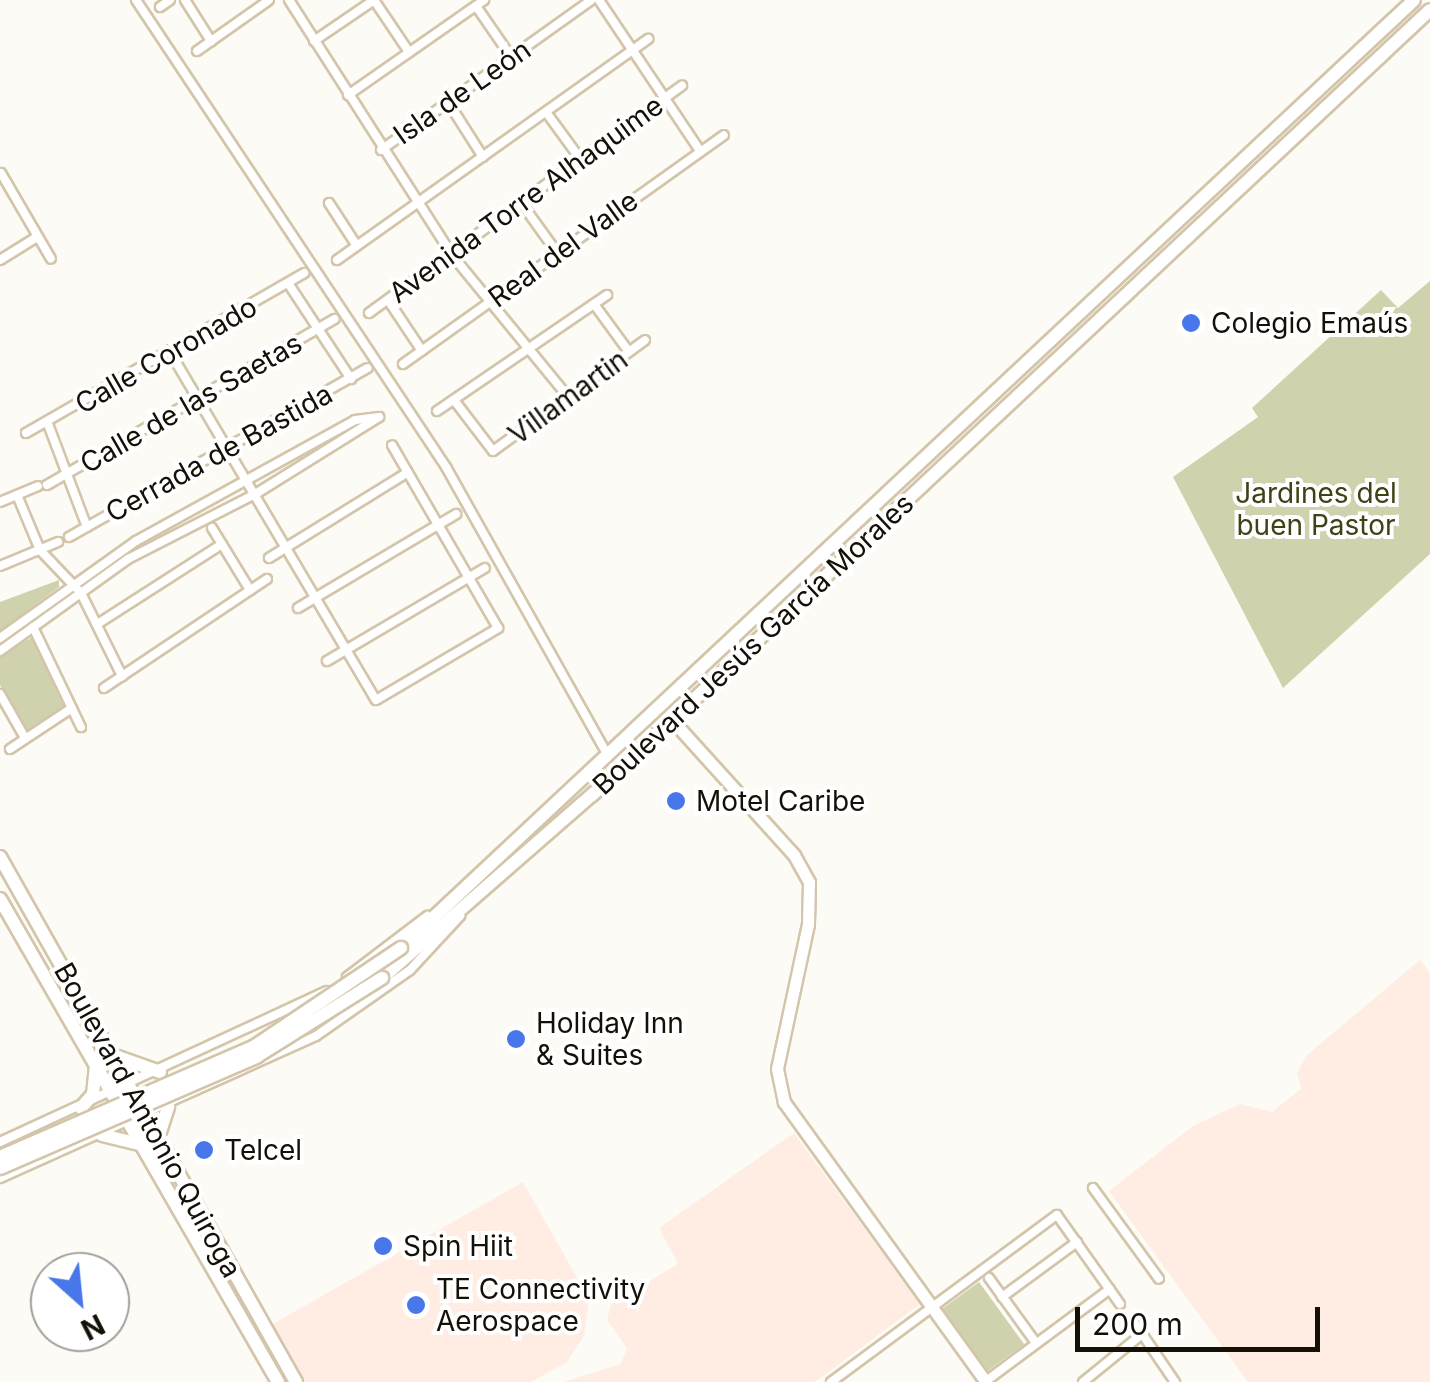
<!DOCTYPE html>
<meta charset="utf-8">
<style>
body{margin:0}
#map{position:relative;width:1430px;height:1382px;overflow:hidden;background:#fdfbf5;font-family:Inter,sans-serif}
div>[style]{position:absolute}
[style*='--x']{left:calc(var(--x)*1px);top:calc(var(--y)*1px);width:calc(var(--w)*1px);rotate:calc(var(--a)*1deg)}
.industrial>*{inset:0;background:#ffede3}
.green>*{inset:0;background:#d0d2ad;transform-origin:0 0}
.roads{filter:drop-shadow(2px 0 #d3c5aa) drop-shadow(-2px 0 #d3c5aa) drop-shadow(0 2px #d3c5aa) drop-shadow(0 -2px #d3c5aa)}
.street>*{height:8px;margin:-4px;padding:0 4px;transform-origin:4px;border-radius:4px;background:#fff}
.secondary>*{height:11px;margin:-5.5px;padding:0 5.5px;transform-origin:5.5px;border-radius:5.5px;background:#fff}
.primary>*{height:12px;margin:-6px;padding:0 6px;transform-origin:6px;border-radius:6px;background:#fff}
.bridges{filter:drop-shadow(2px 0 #d3c5aa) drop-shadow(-2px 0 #d3c5aa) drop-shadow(0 2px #d3c5aa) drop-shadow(0 -2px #d3c5aa)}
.primary-bridge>*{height:12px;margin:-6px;padding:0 6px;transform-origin:6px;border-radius:6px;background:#fff}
.dots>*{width:28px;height:28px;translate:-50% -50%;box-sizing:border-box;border:5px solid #fff;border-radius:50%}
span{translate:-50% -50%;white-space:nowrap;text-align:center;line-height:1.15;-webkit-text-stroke:8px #fff;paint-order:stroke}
.street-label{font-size:28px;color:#141006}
.poi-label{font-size:28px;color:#141006}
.left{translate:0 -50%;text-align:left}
.park-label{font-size:28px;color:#404114}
.north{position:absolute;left:30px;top:1252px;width:100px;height:100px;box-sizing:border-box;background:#fff;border:2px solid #a19f9b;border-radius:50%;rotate:153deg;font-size:28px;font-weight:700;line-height:40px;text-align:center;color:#141006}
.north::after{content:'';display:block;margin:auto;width:35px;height:45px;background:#4777e9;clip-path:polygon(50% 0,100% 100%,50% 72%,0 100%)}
.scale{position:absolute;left:1075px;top:1307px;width:245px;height:45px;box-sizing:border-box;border:5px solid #141006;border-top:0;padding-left:12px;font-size:30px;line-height:35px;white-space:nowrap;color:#141006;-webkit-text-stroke:8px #fff;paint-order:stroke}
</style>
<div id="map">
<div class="industrial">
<i style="clip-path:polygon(1420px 960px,1430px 973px,1430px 1382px,1248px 1382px,1109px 1191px,1193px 1126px,1240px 1104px,1272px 1112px,1301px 1089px,1297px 1073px,1306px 1056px)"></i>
<i style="clip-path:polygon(794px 1133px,920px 1304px,815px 1382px,563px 1382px,621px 1364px,627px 1348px,607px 1320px,611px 1304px,678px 1264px,659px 1228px)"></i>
<i style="clip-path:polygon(523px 1182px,589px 1299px,584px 1336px,567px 1362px,531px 1382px,303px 1382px,271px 1325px)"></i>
</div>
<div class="green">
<i style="clip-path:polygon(1430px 281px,1430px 554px,1283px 688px,1173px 477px,1258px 417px,1252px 408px,1381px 290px,1398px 308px)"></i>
<i style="clip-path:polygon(59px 580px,59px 587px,0 631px,0 602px)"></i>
<i style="clip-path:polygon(33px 637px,66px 706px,27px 732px,0 685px,0 655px)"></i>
<i style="left:979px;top:1282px;width:77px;height:45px;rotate:54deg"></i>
</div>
<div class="roads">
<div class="street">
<i style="--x:136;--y:0;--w:561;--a:56.42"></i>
<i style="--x:446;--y:467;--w:329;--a:60.7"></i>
<i style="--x:185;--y:0;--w:49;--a:57.6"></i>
<i style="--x:289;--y:0;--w:303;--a:57.4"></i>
<i style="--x:452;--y:255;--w:186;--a:50.7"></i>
<i style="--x:374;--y:0;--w:63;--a:56.1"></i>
<i style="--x:599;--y:0;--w:182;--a:56.2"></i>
<i style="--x:476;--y:6;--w:62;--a:55.5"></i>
<i style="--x:160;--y:7;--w:12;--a:-35"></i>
<i style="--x:314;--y:41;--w:73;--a:-34.3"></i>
<i style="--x:197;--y:51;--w:88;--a:-35.3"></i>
<i style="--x:348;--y:95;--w:166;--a:-34.9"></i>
<i style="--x:448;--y:102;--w:65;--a:57.5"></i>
<i style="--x:546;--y:112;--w:59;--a:53.9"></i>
<i style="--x:381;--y:150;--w:258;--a:-35.5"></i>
<i style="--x:1;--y:173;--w:99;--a:59.8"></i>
<i style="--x:329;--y:203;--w:51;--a:56.9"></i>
<i style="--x:522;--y:204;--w:62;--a:54.2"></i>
<i style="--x:0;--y:260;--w:44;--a:-31.9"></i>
<i style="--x:337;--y:260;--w:382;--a:-35.4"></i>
<i style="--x:288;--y:283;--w:115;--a:56.7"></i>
<i style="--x:388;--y:300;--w:61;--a:56.3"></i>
<i style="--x:594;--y:304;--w:59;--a:53.9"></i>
<i style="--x:369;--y:313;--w:387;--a:-36"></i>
<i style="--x:170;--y:352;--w:404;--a:59.4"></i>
<i style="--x:376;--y:700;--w:142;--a:-30.5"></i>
<i style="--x:498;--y:628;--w:211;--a:-120.1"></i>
<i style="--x:403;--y:364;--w:394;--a:-35.5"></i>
<i style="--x:454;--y:400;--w:64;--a:52.6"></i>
<i style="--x:493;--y:451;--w:188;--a:-36.1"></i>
<i style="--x:437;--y:411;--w:206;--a:-34.3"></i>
<i style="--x:48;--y:424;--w:110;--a:69.3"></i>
<i style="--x:26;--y:433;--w:321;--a:-29.9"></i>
<i style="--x:47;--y:485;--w:332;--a:-30"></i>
<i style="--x:17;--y:495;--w:60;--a:67.3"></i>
<i style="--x:40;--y:550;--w:59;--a:46.4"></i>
<i style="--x:81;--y:593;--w:93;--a:63.7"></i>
<i style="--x:0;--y:502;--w:41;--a:-22.8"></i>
<i style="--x:212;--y:528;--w:73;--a:58.5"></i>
<i style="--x:69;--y:537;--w:343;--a:-29.5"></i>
<i style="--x:269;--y:558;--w:163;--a:-31.7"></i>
<i style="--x:0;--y:566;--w:63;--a:-22.5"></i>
<i style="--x:298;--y:608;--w:184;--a:-30.7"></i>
<i style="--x:99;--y:623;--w:146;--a:-32.7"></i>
<i style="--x:33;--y:627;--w:111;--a:64.4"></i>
<i style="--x:0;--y:638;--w:167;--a:-35.5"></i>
<i style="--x:136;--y:541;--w:250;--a:-28.9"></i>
<i style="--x:355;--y:420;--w:24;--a:-7"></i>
<i style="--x:0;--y:651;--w:158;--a:-35.7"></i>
<i style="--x:128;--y:559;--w:145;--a:-27.1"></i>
<i style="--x:257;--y:493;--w:144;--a:-31.9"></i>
<i style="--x:327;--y:661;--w:183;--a:-30.5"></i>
<i style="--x:104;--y:688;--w:196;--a:-33.8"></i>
<i style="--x:0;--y:694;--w:51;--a:60.4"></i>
<i style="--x:10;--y:749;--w:74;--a:-33.5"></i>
<i style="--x:347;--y:977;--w:101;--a:-37.3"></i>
<i style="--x:0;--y:1142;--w:360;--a:-24.8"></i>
<i style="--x:0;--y:1178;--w:346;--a:-24.2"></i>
<i style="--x:316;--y:1036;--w:115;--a:-35.1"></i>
<i style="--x:410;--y:970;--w:74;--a:-47.2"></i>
<i style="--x:1093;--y:1188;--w:112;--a:54"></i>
<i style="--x:989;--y:1278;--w:80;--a:54.1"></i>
<i style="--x:1002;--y:1297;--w:93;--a:-36.3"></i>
<i style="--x:1134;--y:1322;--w:73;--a:55.7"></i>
<i style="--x:986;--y:1381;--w:154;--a:-36.6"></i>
<i style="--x:831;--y:1382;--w:281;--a:-36.5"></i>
<i style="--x:1057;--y:1215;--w:109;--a:54.7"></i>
<i style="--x:1083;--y:1382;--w:76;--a:-39.1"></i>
</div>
<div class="secondary">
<i style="--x:672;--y:720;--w:182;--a:47.9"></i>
<i style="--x:794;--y:855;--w:31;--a:61"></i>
<i style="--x:809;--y:882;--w:42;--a:91.4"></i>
<i style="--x:808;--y:924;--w:148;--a:102.1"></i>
<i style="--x:777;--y:1069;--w:34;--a:78"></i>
<i style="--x:784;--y:1102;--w:345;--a:54.2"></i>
</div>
<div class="primary">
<i style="--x:0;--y:857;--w:603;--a:60.59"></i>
<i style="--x:0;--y:899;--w:557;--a:60.08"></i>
<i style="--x:401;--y:948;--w:1387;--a:-43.1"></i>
<i style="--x:382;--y:978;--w:279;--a:-41.1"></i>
<i style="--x:592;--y:795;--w:1148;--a:-43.13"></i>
<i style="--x:112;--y:1055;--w:51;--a:19.5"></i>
<i style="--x:81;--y:1108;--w:18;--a:-49"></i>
<i style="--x:93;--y:1094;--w:28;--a:-84"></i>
<i style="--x:102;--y:1135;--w:42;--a:13.7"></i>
<i style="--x:158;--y:1138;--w:33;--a:-72"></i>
</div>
</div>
<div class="bridges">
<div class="primary-bridge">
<i style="--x:0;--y:1157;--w:278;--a:-23.5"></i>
<i style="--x:255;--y:1046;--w:176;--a:-33.9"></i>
<i style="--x:0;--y:1168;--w:279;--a:-23.4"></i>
<i style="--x:256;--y:1057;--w:149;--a:-32.1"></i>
</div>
</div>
<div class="dots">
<i style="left:1191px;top:323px;background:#4777e9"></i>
<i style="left:676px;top:801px;background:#4777e9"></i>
<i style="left:516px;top:1039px;background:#4777e9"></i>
<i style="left:204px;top:1150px;background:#4777e9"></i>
<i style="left:383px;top:1246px;background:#4777e9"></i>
<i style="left:416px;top:1305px;background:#4777e9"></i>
</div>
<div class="street-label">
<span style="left:462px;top:92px;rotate:-35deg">Isla de León</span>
<span style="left:526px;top:199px;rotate:-36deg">Avenida Torre Alhaquime</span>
<span style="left:563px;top:249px;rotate:-36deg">Real del Valle</span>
<span style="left:166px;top:355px;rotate:-30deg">Calle Coronado</span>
<span style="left:568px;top:397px;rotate:-36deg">Villamartin</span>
<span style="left:191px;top:403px;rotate:-30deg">Calle de las Saetas</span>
<span style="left:219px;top:453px;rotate:-29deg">Cerrada de Bastida</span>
<span style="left:753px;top:644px;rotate:-43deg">Boulevard Jesús García Morales</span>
<span style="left:148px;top:1120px;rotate:61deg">Boulevard Antonio Quiroga</span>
</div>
<div class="poi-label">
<span class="left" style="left:1211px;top:323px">Colegio Emaús</span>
<span class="left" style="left:696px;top:801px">Motel Caribe</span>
<span class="left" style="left:536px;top:1039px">Holiday Inn<br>&amp; Suites</span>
<span class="left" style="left:224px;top:1150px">Telcel</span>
<span class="left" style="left:403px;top:1246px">Spin Hiit</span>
<span class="left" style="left:436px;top:1305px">TE Connectivity<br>Aerospace</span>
</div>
<div class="park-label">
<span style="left:1316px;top:509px">Jardines del<br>buen Pastor</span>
</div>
<div class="north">N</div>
<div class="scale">200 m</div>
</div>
